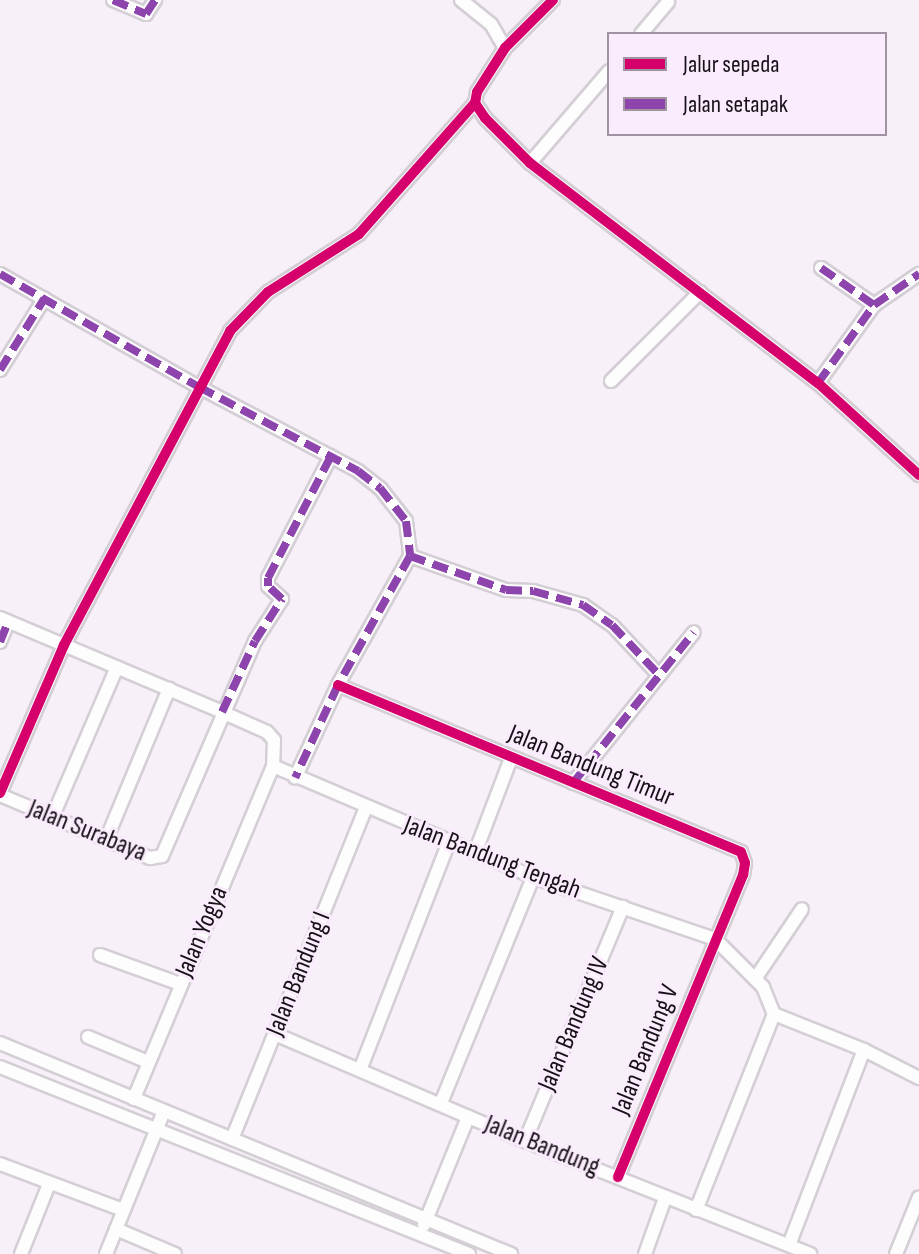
<!DOCTYPE html>
<style>
body{margin:0}
#map{position:relative;width:919px;height:1254px;overflow:hidden;background:#f7f0f8;font-family:"Sofia Sans Condensed",sans-serif}
div>[style]{position:absolute}
[style*='--x']{left:calc(var(--x)*1px);top:calc(var(--y)*1px);width:calc(var(--w)*1px);rotate:calc(var(--a)*1deg)}
.roads{filter:drop-shadow(2px 0 #d4ced5) drop-shadow(-2px 0 #d4ced5) drop-shadow(0 2px #d4ced5) drop-shadow(0 -2px #d4ced5)}
.minor>*{height:12px;margin:-6px;padding:0 6px;transform-origin:6px;border-radius:6px;background:#fefdfe}
.quiet>*{height:8px;margin-top:-4px;transform-origin:0;background:repeating-linear-gradient(90deg,#8e44ad 0 16px,transparent 0 24px)}
.cycleway>*{height:10px;margin:-5px;padding:0 5px;transform-origin:5px;border-radius:5px;background:#d6006c}
span{translate:-50% -50%;white-space:nowrap;text-align:center;line-height:1.15;-webkit-text-stroke:6px #faecfc;paint-order:stroke}
.street-label{font-size:26px;color:#161017}
.legend{position:absolute;left:607px;top:32px;width:280px;height:104px;box-sizing:border-box;background:#faecfc;border:2px solid #9f94a0;margin:0;padding:10px 14px;list-style:none;font-size:24px;color:#161017}
.legend li{display:flex;align-items:center;gap:16px;height:40px}
.legend b{width:40px;border:2px solid #9f94a0}
</style>
<div id="map">
<div class="roads">
<div class="minor">
<i style="--x:113;--y:0;--w:36;--a:23"></i>
<i style="--x:146;--y:14;--w:17;--a:-57"></i>
<i style="--x:461;--y:0;--w:38;--a:39"></i>
<i style="--x:491;--y:24;--w:28;--a:60"></i>
<i style="--x:553;--y:0;--w:68;--a:135"></i>
<i style="--x:505;--y:48;--w:52;--a:122.5"></i>
<i style="--x:477;--y:92;--w:11;--a:100"></i>
<i style="--x:475;--y:103;--w:18;--a:56"></i>
<i style="--x:485;--y:118;--w:64;--a:45"></i>
<i style="--x:530;--y:163;--w:362;--a:37.4"></i>
<i style="--x:818;--y:383;--w:137;--a:42.3"></i>
<i style="--x:641;--y:34;--w:42;--a:-49.8"></i>
<i style="--x:530;--y:163;--w:121;--a:-49.3"></i>
<i style="--x:821;--y:268;--w:65;--a:34.9"></i>
<i style="--x:0;--y:274;--w:229;--a:29.6"></i>
<i style="--x:199;--y:387;--w:180;--a:27.8"></i>
<i style="--x:358;--y:471;--w:28;--a:38"></i>
<i style="--x:380;--y:488;--w:42;--a:51.8"></i>
<i style="--x:406;--y:521;--w:35;--a:83"></i>
<i style="--x:410;--y:556;--w:148;--a:119.2"></i>
<i style="--x:338;--y:685;--w:102;--a:114.8"></i>
<i style="--x:0;--y:370;--w:84;--a:-58.2"></i>
<i style="--x:611;--y:381;--w:126;--a:-45"></i>
<i style="--x:818;--y:383;--w:96;--a:-54.3"></i>
<i style="--x:874;--y:305;--w:55;--a:-34.6"></i>
<i style="--x:410;--y:556;--w:102;--a:19.5"></i>
<i style="--x:506;--y:590;--w:27;--a:2"></i>
<i style="--x:533;--y:591;--w:52;--a:15.6"></i>
<i style="--x:583;--y:605;--w:35;--a:35"></i>
<i style="--x:612;--y:625;--w:69;--a:46.8"></i>
<i style="--x:0;--y:618;--w:241;--a:22.9"></i>
<i style="--x:222;--y:712;--w:49;--a:24"></i>
<i style="--x:267;--y:732;--w:11;--a:49"></i>
<i style="--x:274;--y:740;--w:26;--a:92"></i>
<i style="--x:273;--y:766;--w:361;--a:112.7"></i>
<i style="--x:0;--y:642;--w:22;--a:-68"></i>
<i style="--x:338;--y:685;--w:436;--a:22.5"></i>
<i style="--x:741;--y:852;--w:12;--a:70"></i>
<i style="--x:745;--y:863;--w:12;--a:99"></i>
<i style="--x:743;--y:875;--w:327;--a:112.5"></i>
<i style="--x:273;--y:766;--w:283;--a:23.1"></i>
<i style="--x:533;--y:877;--w:192;--a:18.8"></i>
<i style="--x:715;--y:939;--w:68;--a:45"></i>
<i style="--x:763;--y:987;--w:29;--a:68"></i>
<i style="--x:774;--y:1014;--w:97;--a:21.8"></i>
<i style="--x:864;--y:1050;--w:62;--a:27"></i>
<i style="--x:573;--y:783;--w:193;--a:-51.3"></i>
<i style="--x:0;--y:793;--w:161;--a:-66.6"></i>
<i style="--x:64;--y:645;--w:355;--a:-62.1"></i>
<i style="--x:230;--y:331;--w:54;--a:-45.7"></i>
<i style="--x:268;--y:292;--w:108;--a:-32.5"></i>
<i style="--x:359;--y:234;--w:175;--a:-48.5"></i>
<i style="--x:0;--y:795;--w:163;--a:22.8"></i>
<i style="--x:150;--y:858;--w:12;--a:-9"></i>
<i style="--x:162;--y:856;--w:234;--a:-66.6"></i>
<i style="--x:255;--y:641;--w:50;--a:-57.3"></i>
<i style="--x:282;--y:599;--w:19;--a:-137"></i>
<i style="--x:268;--y:586;--w:8;--a:-90"></i>
<i style="--x:268;--y:578;--w:137;--a:-62.7"></i>
<i style="--x:52;--y:818;--w:164;--a:-66.7"></i>
<i style="--x:106;--y:840;--w:164;--a:-67.4"></i>
<i style="--x:475;--y:853;--w:102;--a:-69.2"></i>
<i style="--x:100;--y:955;--w:85;--a:19.9"></i>
<i style="--x:755;--y:979;--w:84;--a:-56.1"></i>
<i style="--x:275;--y:1034;--w:272;--a:23.2"></i>
<i style="--x:525;--y:1141;--w:307;--a:21.6"></i>
<i style="--x:88;--y:1037;--w:65;--a:22.6"></i>
<i style="--x:0;--y:1043;--w:553;--a:22.44"></i>
<i style="--x:0;--y:1067;--w:505;--a:21.74"></i>
<i style="--x:360;--y:1070;--w:245;--a:-68.7"></i>
<i style="--x:441;--y:1103;--w:244;--a:-67.8"></i>
<i style="--x:232;--y:1139;--w:357;--a:-68"></i>
<i style="--x:525;--y:1141;--w:254;--a:-67.3"></i>
<i style="--x:0;--y:1164;--w:131;--a:20.5"></i>
<i style="--x:696;--y:1210;--w:211;--a:-68.3"></i>
<i style="--x:424;--y:1225;--w:117;--a:-67.8"></i>
<i style="--x:116;--y:1229;--w:64;--a:23"></i>
<i style="--x:789;--y:1245;--w:209;--a:-69"></i>
<i style="--x:21;--y:1254;--w:75;--a:-68.2"></i>
<i style="--x:106;--y:1254;--w:154;--a:-67.9"></i>
<i style="--x:645;--y:1254;--w:59;--a:-70.3"></i>
<i style="--x:896;--y:1254;--w:61;--a:-68"></i>
</div>
</div>
<div class="quiet">
<i style="--x:113;--y:0;--w:36;--a:23"></i>
<i style="--x:146;--y:14;--w:17;--a:-57"></i>
<i style="--x:821;--y:268;--w:65;--a:34.9"></i>
<i style="--x:0;--y:274;--w:229;--a:29.6"></i>
<i style="--x:199;--y:387;--w:180;--a:27.8"></i>
<i style="--x:358;--y:471;--w:28;--a:38"></i>
<i style="--x:380;--y:488;--w:42;--a:51.8"></i>
<i style="--x:406;--y:521;--w:35;--a:83"></i>
<i style="--x:410;--y:556;--w:148;--a:119.2"></i>
<i style="--x:338;--y:685;--w:102;--a:114.8"></i>
<i style="--x:0;--y:370;--w:84;--a:-58.2"></i>
<i style="--x:818;--y:383;--w:96;--a:-54.3"></i>
<i style="--x:874;--y:305;--w:55;--a:-34.6"></i>
<i style="--x:410;--y:556;--w:102;--a:19.5"></i>
<i style="--x:506;--y:590;--w:27;--a:2"></i>
<i style="--x:533;--y:591;--w:52;--a:15.6"></i>
<i style="--x:583;--y:605;--w:35;--a:35"></i>
<i style="--x:612;--y:625;--w:69;--a:46.8"></i>
<i style="--x:0;--y:642;--w:22;--a:-68"></i>
<i style="--x:222;--y:712;--w:78;--a:-65.1"></i>
<i style="--x:255;--y:641;--w:50;--a:-57.3"></i>
<i style="--x:282;--y:599;--w:19;--a:-137"></i>
<i style="--x:268;--y:586;--w:8;--a:-90"></i>
<i style="--x:268;--y:578;--w:137;--a:-62.7"></i>
<i style="--x:573;--y:783;--w:193;--a:-51.3"></i>
</div>
<div class="cycleway">
<i style="--x:553;--y:0;--w:68;--a:135"></i>
<i style="--x:505;--y:48;--w:52;--a:122.5"></i>
<i style="--x:477;--y:92;--w:11;--a:100"></i>
<i style="--x:475;--y:103;--w:18;--a:56"></i>
<i style="--x:485;--y:118;--w:64;--a:45"></i>
<i style="--x:530;--y:163;--w:362;--a:37.4"></i>
<i style="--x:818;--y:383;--w:137;--a:42.3"></i>
<i style="--x:338;--y:685;--w:436;--a:22.5"></i>
<i style="--x:741;--y:852;--w:12;--a:70"></i>
<i style="--x:745;--y:863;--w:12;--a:99"></i>
<i style="--x:743;--y:875;--w:327;--a:112.5"></i>
<i style="--x:0;--y:793;--w:161;--a:-66.6"></i>
<i style="--x:64;--y:645;--w:355;--a:-62.1"></i>
<i style="--x:230;--y:331;--w:54;--a:-45.7"></i>
<i style="--x:268;--y:292;--w:108;--a:-32.5"></i>
<i style="--x:359;--y:234;--w:175;--a:-48.5"></i>
</div>
<div class="street-label">
<span style="left:591px;top:766px;rotate:22deg">Jalan Bandung Timur</span>
<span style="left:87px;top:831px;rotate:22deg">Jalan Surabaya</span>
<span style="left:492px;top:858px;rotate:21deg">Jalan Bandung Tengah</span>
<span style="left:202px;top:932px;rotate:-67deg">Jalan Yogya</span>
<span style="left:299px;top:974px;rotate:-68deg">Jalan Bandung I</span>
<span style="left:574px;top:1024px;rotate:-67deg">Jalan Bandung IV</span>
<span style="left:646px;top:1050px;rotate:-68deg">Jalan Bandung V</span>
<span style="left:542px;top:1146px;rotate:22deg">Jalan Bandung</span>
</div>
<ul class="legend">
<li><b style="height:10px;background:#d6006c"></b>Jalur sepeda</li>
<li><b style="height:10px;background:#8e44ad"></b>Jalan setapak</li>
</ul>
</div>
